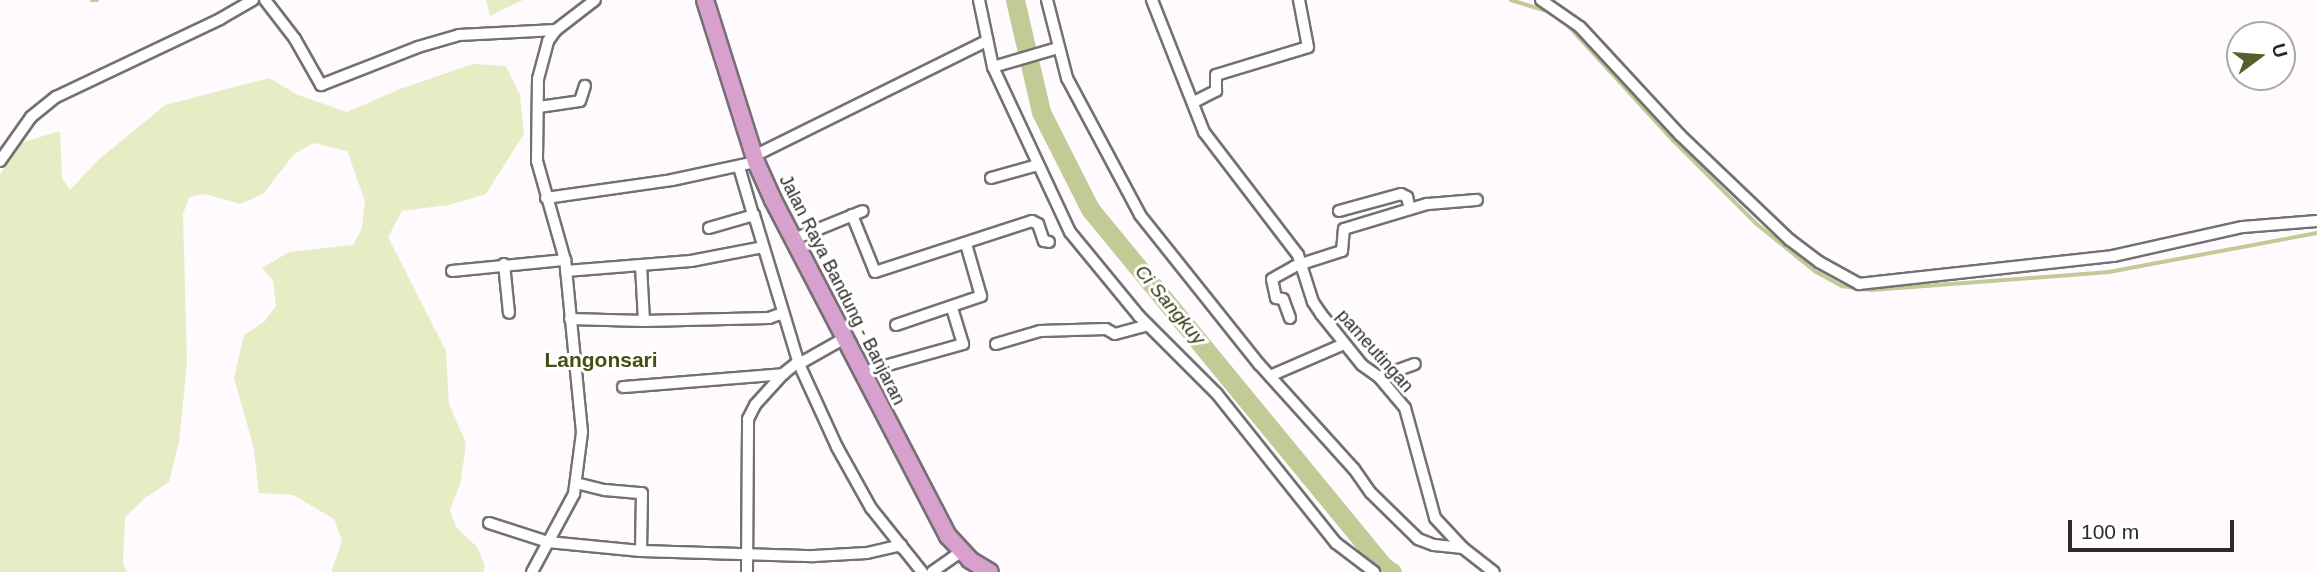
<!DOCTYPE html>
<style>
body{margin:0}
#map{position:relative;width:2317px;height:572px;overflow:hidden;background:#fffafd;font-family:Helvetica,sans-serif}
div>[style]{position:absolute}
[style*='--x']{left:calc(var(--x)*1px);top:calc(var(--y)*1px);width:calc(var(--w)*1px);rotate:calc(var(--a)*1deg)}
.green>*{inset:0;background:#e6edc5}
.stream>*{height:3.5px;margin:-1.75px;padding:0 1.75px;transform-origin:1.75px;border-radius:1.75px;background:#c2cb96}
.river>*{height:19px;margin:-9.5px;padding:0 9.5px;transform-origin:9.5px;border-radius:9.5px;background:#c2cb96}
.roads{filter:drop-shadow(2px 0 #747073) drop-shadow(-2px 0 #747073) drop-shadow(0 2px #747073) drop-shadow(0 -2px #747073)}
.minor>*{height:10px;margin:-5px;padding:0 5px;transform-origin:5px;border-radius:5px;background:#fff}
.primary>*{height:16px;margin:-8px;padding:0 8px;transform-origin:8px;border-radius:8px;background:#d7a0cd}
span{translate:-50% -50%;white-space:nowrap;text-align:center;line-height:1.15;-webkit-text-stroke:6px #fff;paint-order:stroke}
.street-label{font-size:18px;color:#2c2a2b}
.water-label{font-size:19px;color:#2d3208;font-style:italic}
.quarter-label{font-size:21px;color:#474e14;font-weight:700}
.north{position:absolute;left:2226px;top:21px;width:70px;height:70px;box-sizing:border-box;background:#fff;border:2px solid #abaaaa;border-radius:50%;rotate:74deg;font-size:19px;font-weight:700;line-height:28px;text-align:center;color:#2c2a2b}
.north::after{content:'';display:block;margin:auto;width:24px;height:32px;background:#575e2c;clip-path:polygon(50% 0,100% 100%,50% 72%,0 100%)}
.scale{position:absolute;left:2068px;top:520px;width:166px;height:32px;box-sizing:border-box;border:4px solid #2c2a2b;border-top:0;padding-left:9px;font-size:21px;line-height:24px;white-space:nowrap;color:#2c2a2b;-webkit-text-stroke:5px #fff;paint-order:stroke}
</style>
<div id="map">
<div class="green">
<i style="clip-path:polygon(486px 0,523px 0,490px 16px)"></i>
<i style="clip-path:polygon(473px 64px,506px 66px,520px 95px,524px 134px,486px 194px,449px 205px,402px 211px,388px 237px,446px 351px,449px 404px,466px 443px,461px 481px,450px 510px,456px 527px,477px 547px,485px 566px,483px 572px,331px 572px,342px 541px,334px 519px,293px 495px,259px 493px,254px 449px,234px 378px,244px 335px,264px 322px,276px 306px,273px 281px,262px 268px,289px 252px,353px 245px,362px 228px,365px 201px,347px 151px,314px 143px,294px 154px,263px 194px,240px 204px,205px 194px,189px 197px,183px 214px,187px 363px,179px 442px,169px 482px,145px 498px,125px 517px,123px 564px,127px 572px,0 572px,0 175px,17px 144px,60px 131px,62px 178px,70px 190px,97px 161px,165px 105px,269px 78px,298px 95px,347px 112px,400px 89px)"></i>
</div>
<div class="stream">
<i style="--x:92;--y:0;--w:5;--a:0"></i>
<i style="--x:1511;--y:0;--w:41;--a:17.1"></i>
<i style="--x:1550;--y:12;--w:21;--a:35"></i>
<i style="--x:1567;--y:24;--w:157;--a:47.6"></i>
<i style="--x:1673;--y:140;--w:119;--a:45"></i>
<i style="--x:1757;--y:224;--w:75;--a:39"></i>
<i style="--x:1815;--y:271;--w:31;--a:29"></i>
<i style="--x:1842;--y:286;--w:30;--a:8"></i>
<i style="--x:1872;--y:290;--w:238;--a:-4.3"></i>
<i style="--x:2109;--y:272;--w:212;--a:-10.6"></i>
</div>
<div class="river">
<i style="--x:1015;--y:0;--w:115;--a:76.9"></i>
<i style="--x:1041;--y:112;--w:109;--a:63.2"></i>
<i style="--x:1090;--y:209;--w:462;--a:50.6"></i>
<i style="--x:1383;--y:566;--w:11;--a:34"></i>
</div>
<div class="roads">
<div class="minor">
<i style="--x:265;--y:0;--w:49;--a:52.4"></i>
<i style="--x:295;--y:39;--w:53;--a:60.5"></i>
<i style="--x:321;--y:85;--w:104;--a:-21.4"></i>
<i style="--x:418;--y:47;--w:43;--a:-16.3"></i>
<i style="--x:459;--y:35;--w:97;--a:-3"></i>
<i style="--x:979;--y:0;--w:68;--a:78.2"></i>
<i style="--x:993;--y:67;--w:182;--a:65"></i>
<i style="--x:1070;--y:232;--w:109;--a:50.6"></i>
<i style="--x:1139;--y:316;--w:110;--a:45"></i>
<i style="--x:1217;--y:394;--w:191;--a:51.4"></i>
<i style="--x:1336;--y:543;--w:48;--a:37.3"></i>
<i style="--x:1047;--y:0;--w:81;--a:75.6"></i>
<i style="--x:1067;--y:78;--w:155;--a:61.9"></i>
<i style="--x:1140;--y:215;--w:191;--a:51.4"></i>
<i style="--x:1259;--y:364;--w:142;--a:47.9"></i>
<i style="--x:1354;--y:469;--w:29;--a:55"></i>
<i style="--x:1371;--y:493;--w:66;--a:44.4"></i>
<i style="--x:1418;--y:539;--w:17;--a:21"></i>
<i style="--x:1434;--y:545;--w:29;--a:6"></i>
<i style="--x:1152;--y:0;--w:142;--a:68.5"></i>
<i style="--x:1204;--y:132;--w:155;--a:52.6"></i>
<i style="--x:1298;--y:255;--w:49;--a:72.3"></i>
<i style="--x:1313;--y:302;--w:14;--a:56"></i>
<i style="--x:1321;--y:314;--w:65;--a:51.2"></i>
<i style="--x:1362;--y:365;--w:21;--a:35"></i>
<i style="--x:1379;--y:377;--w:40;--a:50"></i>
<i style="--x:1405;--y:408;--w:114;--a:74.7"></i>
<i style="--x:1435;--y:518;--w:41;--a:47"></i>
<i style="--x:1463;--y:548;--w:39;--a:38"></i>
<i style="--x:1541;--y:0;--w:47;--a:34.7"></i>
<i style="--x:1580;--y:27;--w:147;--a:47.2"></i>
<i style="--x:1680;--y:135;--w:152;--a:43.7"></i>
<i style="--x:1790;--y:240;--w:36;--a:37"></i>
<i style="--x:1819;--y:262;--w:46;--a:28.8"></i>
<i style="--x:1859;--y:284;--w:256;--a:-6.3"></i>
<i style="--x:2113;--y:256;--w:133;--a:-12.6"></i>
<i style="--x:2243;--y:227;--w:74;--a:-4.6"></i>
<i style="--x:993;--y:67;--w:68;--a:-16.3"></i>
<i style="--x:1194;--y:102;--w:25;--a:-27"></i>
<i style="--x:1216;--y:91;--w:16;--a:-90"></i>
<i style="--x:1216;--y:75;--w:96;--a:-16.9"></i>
<i style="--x:1308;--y:47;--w:48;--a:-100.8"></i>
<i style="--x:539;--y:107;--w:41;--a:-8.3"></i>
<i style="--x:580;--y:101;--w:16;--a:-72"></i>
<i style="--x:754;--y:156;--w:260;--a:-26.3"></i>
<i style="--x:0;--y:161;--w:54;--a:-54.8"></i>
<i style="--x:31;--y:117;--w:32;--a:-39"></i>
<i style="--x:56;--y:97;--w:182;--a:-25.4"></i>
<i style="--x:220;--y:19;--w:38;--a:-30"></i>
<i style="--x:739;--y:167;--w:53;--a:73.6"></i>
<i style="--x:991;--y:178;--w:49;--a:-15.5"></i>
<i style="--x:546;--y:198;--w:127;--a:-8.1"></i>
<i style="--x:672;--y:180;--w:86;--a:-12.1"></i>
<i style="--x:1339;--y:211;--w:64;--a:-15.3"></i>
<i style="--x:1401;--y:194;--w:7;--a:27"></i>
<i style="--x:1407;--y:197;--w:12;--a:76"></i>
<i style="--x:852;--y:215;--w:61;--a:68"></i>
<i style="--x:875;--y:272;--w:165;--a:-18"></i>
<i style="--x:1032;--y:221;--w:7;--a:27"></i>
<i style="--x:1038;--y:224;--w:18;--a:71"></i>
<i style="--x:1044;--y:241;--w:5;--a:11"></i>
<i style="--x:709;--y:228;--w:47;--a:-16.1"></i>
<i style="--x:754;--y:215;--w:156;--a:73.2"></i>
<i style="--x:799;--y:364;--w:91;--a:65.4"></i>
<i style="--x:837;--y:447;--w:70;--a:60.9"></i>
<i style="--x:871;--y:508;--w:82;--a:51.4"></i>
<i style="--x:794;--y:239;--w:74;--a:-22.1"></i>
<i style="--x:504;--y:264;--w:49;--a:84.2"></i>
<i style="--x:452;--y:271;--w:114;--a:-5.6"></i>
<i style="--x:566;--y:271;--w:125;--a:-4.6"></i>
<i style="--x:691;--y:261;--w:73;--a:-11"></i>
<i style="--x:763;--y:247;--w:3;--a:72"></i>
<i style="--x:1290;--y:318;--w:20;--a:-110"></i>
<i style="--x:1283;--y:299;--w:7;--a:-172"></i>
<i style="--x:1276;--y:298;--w:19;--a:-102"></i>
<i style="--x:1272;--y:279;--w:26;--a:-29"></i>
<i style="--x:1295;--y:266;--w:49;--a:-17.7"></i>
<i style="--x:1342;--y:251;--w:22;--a:-85"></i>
<i style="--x:1344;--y:229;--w:87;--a:-16.8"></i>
<i style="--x:1427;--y:204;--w:50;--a:-4.6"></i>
<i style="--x:570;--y:319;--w:74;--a:1.5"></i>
<i style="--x:644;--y:321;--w:56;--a:-93.1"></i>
<i style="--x:644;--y:321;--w:125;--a:-1.4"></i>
<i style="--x:769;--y:318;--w:15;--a:-20"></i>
<i style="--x:783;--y:313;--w:3;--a:90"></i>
<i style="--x:896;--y:325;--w:90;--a:-18.8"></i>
<i style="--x:981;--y:296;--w:54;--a:-106.1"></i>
<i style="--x:996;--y:344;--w:46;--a:-16.5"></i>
<i style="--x:1040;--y:331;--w:66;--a:-1.7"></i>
<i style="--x:1106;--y:329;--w:10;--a:29"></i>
<i style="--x:1115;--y:334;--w:34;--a:-15"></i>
<i style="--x:863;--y:372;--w:104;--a:-15.6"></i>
<i style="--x:963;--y:344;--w:39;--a:-107"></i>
<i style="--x:1270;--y:376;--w:81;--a:-23.4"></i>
<i style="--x:1379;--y:377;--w:38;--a:-20"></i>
<i style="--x:623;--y:387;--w:161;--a:-4.6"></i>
<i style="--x:576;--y:483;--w:30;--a:14"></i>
<i style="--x:605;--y:490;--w:37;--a:5"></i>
<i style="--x:642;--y:493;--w:58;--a:91"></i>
<i style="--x:489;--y:523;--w:62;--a:17.9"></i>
<i style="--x:548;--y:542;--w:93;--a:5.5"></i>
<i style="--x:641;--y:551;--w:173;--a:1.7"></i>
<i style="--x:814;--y:556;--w:53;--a:-3.2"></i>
<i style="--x:867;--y:553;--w:35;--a:-13"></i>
<i style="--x:901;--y:545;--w:3;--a:72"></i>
<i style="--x:532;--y:572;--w:89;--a:-61.7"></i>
<i style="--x:574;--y:494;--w:63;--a:-82.6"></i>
<i style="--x:582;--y:432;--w:173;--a:-95.6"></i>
<i style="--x:565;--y:260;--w:103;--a:-105.8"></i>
<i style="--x:537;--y:161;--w:82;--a:-89.3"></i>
<i style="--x:538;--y:79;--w:39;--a:-75"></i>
<i style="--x:548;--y:41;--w:14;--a:-54"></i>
<i style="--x:556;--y:30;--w:49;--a:-37.6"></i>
<i style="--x:747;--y:572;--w:153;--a:-89.6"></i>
<i style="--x:748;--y:419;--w:16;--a:-63"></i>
<i style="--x:755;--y:405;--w:42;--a:-47.9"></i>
<i style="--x:783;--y:374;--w:21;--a:-39"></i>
<i style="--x:799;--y:361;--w:3;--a:90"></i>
<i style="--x:799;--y:364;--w:53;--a:-29.5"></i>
<i style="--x:932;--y:572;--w:35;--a:-35"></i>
</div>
<div class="primary">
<i style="--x:705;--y:0;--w:170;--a:72.5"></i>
<i style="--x:756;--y:162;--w:42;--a:65.9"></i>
<i style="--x:773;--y:200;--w:379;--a:62.5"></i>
<i style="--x:948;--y:536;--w:33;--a:47"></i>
<i style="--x:970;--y:560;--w:23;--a:31"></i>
</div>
</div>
<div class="street-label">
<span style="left:842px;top:290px;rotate:63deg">Jalan Raya Bandung - Banjaran</span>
<span style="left:1375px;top:351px;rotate:48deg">pameutingan</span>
</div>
<div class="water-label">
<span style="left:1170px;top:305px;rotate:50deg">Ci Sangkuy</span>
</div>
<div class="quarter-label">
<span style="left:601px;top:360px">Langonsari</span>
</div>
<div class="north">U</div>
<div class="scale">100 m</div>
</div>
